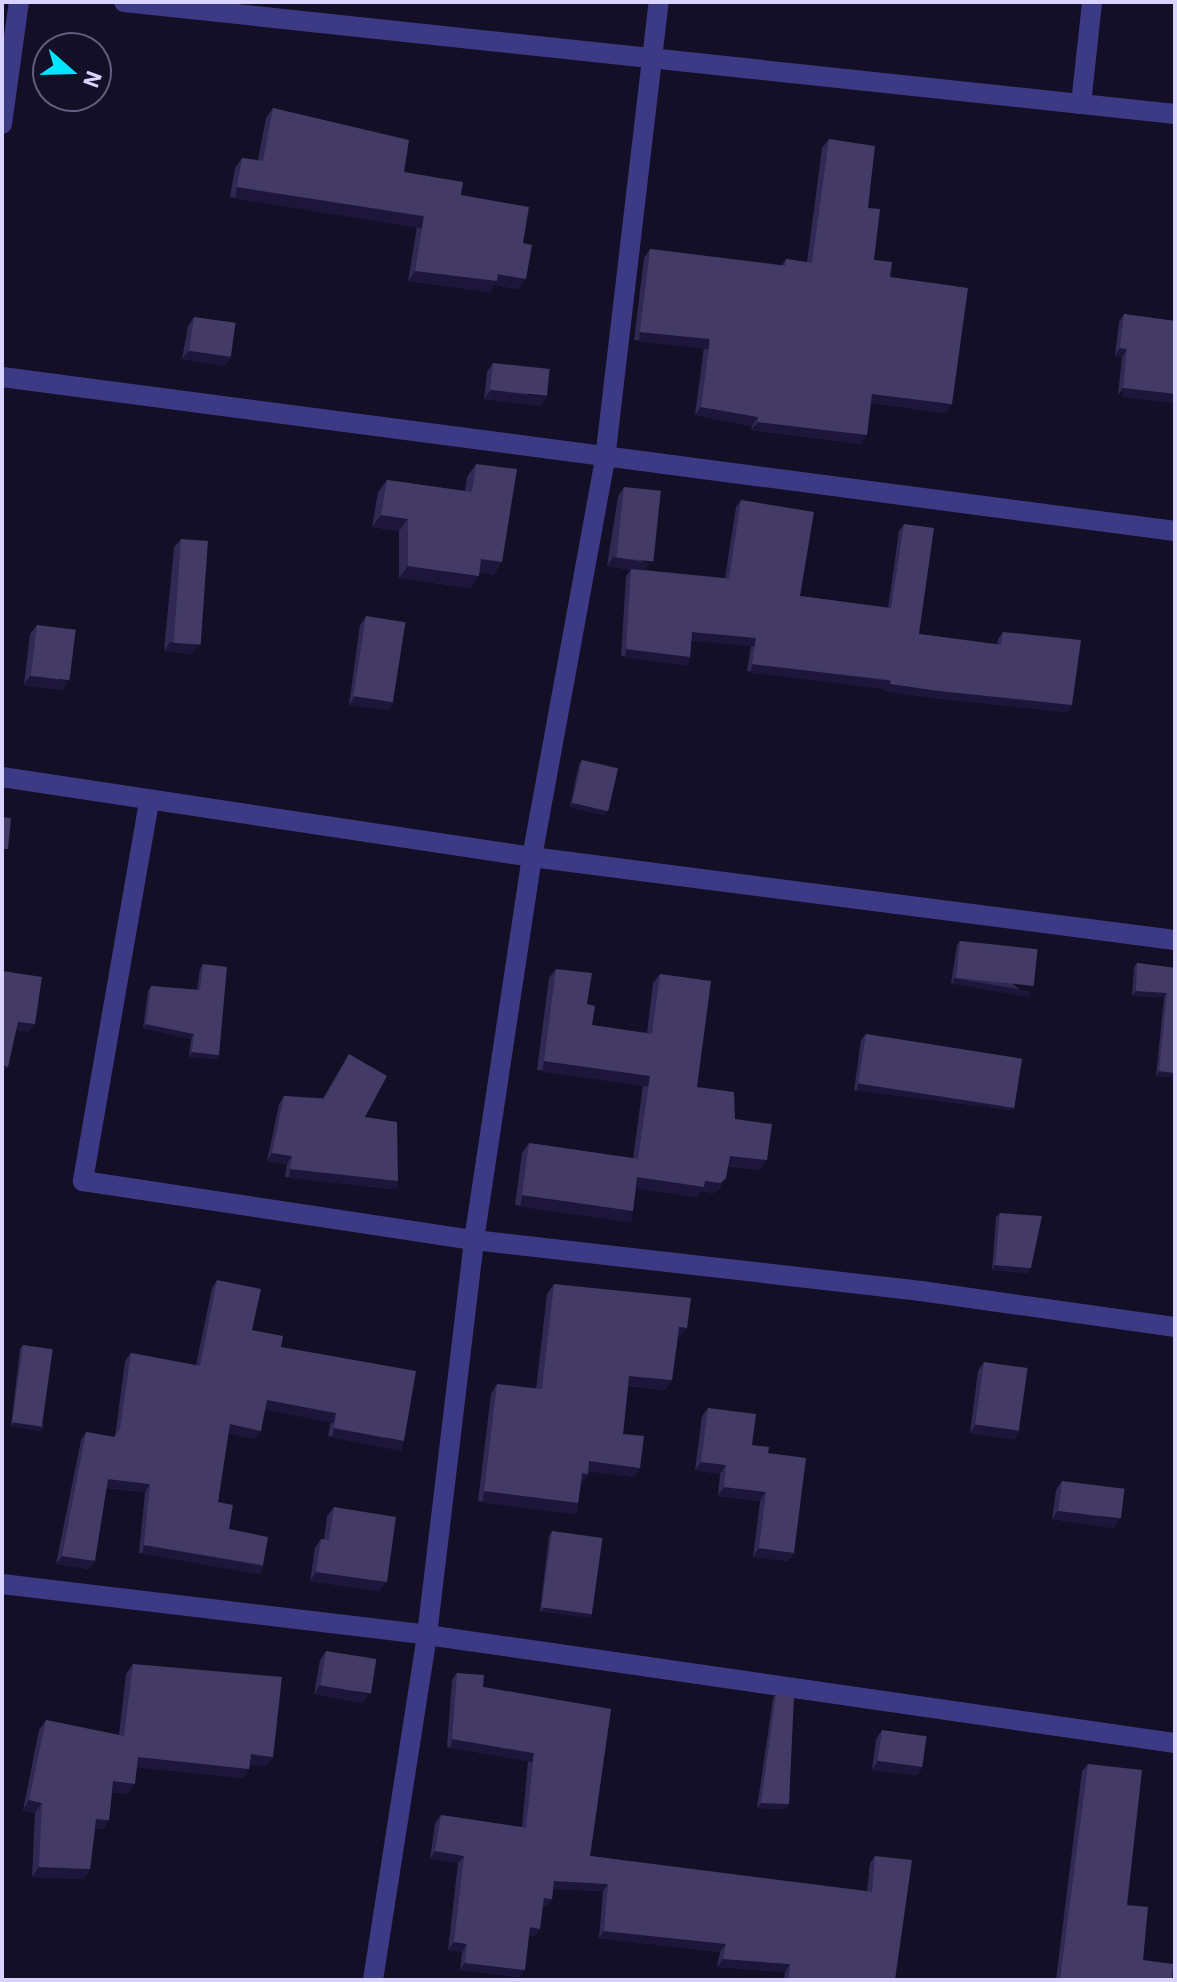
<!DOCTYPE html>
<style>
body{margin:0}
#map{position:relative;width:1177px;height:1982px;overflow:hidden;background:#130f26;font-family:"IBM Plex Sans",sans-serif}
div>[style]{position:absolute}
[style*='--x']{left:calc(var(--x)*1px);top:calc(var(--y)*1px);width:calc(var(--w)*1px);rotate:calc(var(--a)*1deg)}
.minor>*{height:20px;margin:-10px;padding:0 10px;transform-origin:10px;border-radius:10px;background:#3d3a85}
.wall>*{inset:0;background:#312854}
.shaded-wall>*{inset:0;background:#1d163a;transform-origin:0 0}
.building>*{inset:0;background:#433a66;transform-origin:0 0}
span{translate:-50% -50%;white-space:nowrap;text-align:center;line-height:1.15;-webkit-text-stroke:7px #130f26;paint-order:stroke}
.frame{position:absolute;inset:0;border:4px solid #d9d4ff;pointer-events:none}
.north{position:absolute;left:32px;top:32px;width:80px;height:80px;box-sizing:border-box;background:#130f26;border:2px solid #625e7d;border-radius:50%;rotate:110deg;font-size:22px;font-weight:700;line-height:32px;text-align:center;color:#d9d4ff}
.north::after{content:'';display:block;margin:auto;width:28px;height:36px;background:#00e5ff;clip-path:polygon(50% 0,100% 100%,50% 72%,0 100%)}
</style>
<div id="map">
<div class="minor">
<i style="--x:124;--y:2;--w:1057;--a:6.08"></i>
<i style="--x:1081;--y:104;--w:103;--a:-83.8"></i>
<i style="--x:2;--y:124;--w:123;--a:-82.1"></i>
<i style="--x:2;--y:377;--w:1183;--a:7.48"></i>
<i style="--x:2;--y:777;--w:536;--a:8.58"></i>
<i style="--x:532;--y:857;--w:648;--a:7.36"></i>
<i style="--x:149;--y:802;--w:385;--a:99.9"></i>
<i style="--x:83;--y:1181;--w:395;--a:8.6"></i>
<i style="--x:474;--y:1240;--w:450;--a:6.5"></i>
<i style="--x:921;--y:1291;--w:257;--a:8.1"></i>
<i style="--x:2;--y:1584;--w:428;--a:6.8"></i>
<i style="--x:427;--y:1635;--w:756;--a:8.22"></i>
<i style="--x:373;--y:1980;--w:349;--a:-81.1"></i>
<i style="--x:427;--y:1635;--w:398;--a:-83.2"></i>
<i style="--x:474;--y:1240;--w:387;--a:-81.4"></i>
<i style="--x:532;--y:857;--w:405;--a:-79.6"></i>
<i style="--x:605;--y:459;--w:460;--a:-83.3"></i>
</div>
<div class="wall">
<i style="clip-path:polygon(273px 108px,404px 172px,461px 195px,523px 243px,519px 289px,494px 285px,490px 292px,408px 281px,417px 226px,230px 197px,235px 168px,242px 158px,258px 160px,266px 118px)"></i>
<i style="clip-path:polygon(829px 139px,868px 208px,874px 260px,890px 277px,952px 404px,946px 413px,871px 403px,861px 444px,751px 430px,752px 426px,695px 415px,704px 347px,634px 340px,644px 258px,650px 249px,782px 265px,786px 259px,807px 262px,822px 148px)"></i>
<i style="clip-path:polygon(1124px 314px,1175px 321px,1118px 395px,1122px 357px,1115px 356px,1119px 322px)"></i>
<i style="clip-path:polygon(194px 317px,231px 357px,225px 366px,182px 359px,188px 326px)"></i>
<i style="clip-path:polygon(493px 363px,541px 406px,484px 399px,487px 372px)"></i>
<i style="clip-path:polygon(476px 464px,494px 575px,480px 572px,470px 588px,399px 578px,399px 531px,372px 527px,378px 492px,387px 480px,465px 491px,467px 477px)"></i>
<i style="clip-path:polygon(624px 487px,645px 570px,725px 578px,736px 507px,741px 500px,800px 596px,888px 608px,899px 531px,904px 524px,919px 634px,997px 644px,998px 639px,1003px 632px,1072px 705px,1067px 712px,934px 698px,885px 691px,886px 687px,747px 671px,751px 645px,691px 640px,690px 657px,685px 664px,621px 656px,626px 576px,631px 570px,607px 566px,618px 496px)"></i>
<i style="clip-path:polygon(181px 539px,192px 654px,164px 651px,174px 547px)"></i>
<i style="clip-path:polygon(366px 616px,389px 710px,349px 705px,360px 625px)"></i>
<i style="clip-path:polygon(37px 625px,63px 690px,24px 685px,30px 634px)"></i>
<i style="clip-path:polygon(582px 760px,608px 810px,605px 815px,570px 807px,579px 764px)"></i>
<i style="clip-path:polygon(960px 941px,1028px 996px,951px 983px,957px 945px)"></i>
<i style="clip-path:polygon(1137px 963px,1175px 968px,1175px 1077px,1156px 1076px,1164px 997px,1132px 996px,1134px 967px)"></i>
<i style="clip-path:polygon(203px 964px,219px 1055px,216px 1059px,189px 1057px,191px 1039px,143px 1028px,148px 991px,151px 986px,197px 990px,200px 969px)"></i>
<i style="clip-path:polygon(556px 969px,587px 1004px,592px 1025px,647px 1033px,653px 983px,660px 974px,697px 1087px,735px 1119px,760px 1170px,728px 1166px,720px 1187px,714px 1193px,701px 1191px,697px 1197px,636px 1188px,633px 1211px,626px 1221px,515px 1205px,522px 1153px,529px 1143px,633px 1158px,643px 1085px,537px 1070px,549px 978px)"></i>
<i style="clip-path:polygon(866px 1034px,1015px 1103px,1010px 1110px,854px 1090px,861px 1040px)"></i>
<i style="clip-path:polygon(349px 1054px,365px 1117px,392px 1189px,285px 1177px,287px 1164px,267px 1161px,279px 1104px,284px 1096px,323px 1098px)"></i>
<i style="clip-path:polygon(1000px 1213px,1031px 1268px,1027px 1273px,992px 1270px,996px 1217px)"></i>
<i style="clip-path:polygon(217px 1280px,252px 1330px,281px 1347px,399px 1449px,328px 1436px,331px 1421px,265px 1409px,255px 1439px,228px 1433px,218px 1502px,229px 1529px,263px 1565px,257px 1573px,139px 1553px,145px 1492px,106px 1488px,89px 1569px,56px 1564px,81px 1440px,86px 1432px,115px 1437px,125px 1361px,131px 1353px,196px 1365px,212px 1288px)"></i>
<i style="clip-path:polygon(554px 1284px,680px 1337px,678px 1337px,672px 1380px,665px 1390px,628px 1386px,623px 1434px,640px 1468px,634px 1477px,588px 1471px,588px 1474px,581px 1484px,578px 1503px,571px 1513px,478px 1501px,491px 1394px,497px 1384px,536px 1389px,547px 1294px)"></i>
<i style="clip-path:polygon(23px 1345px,43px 1427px,40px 1431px,11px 1426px,20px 1349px)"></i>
<i style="clip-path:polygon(984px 1362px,1020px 1430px,1014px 1439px,970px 1433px,978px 1371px)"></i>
<i style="clip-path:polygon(708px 1408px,752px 1445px,768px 1453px,788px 1561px,753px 1557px,760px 1501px,718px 1496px,720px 1474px,695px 1470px,702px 1416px)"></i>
<i style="clip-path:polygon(1062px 1481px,1114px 1528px,1052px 1519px,1056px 1490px)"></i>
<i style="clip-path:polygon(334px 1507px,380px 1591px,310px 1581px,315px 1548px,321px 1539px,324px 1540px,327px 1516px)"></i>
<i style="clip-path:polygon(552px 1531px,592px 1613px,588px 1617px,540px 1611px,549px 1536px)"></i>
<i style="clip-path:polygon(326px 1651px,363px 1703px,314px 1694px,320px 1660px)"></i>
<i style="clip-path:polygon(133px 1664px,273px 1757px,266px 1766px,250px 1764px,249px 1769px,243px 1778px,137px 1767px,128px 1794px,112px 1792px,109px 1820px,103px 1829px,95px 1829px,90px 1869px,84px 1879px,32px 1877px,35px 1813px,23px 1810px,39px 1730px,46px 1720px,119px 1735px,126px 1674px)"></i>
<i style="clip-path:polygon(457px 1673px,483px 1687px,611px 1709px,590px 1856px,867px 1891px,870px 1863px,875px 1856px,895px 1980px,784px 1980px,785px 1972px,717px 1967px,720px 1952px,599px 1938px,603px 1891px,553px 1889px,552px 1899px,547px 1906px,543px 1906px,535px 1936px,529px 1936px,519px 1977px,460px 1970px,462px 1952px,448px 1950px,458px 1863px,430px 1859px,435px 1823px,441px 1815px,522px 1827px,528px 1761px,447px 1747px,452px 1680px)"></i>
<i style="clip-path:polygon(776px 1694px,786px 1809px,757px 1808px,773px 1698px)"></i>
<i style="clip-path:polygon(882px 1730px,923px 1766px,917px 1775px,872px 1770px,876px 1739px)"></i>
<i style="clip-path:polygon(1088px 1764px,1143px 1960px,1172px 1980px,1056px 1980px,1082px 1771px)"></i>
</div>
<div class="shaded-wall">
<i style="left:237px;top:187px;width:189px;height:12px;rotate:9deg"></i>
<i style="clip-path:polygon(415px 271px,498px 274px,526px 279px,519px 289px,494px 285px,490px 292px,408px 281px)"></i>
<i style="left:640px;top:332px;width:70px;height:10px;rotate:6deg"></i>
<i style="clip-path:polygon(1120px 348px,1127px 349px,1122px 357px,1115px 356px)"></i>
<i style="clip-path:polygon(189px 351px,231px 357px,225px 366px,182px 359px)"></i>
<i style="left:1123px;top:388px;width:52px;height:9px;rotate:7deg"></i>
<i style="clip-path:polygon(491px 390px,547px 397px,541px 406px,484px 399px)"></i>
<i style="clip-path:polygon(872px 394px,952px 404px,946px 413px,866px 402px)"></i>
<i style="clip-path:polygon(701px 407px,758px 417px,752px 426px,695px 415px)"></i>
<i style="clip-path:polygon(758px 422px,867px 435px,861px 444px,751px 430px)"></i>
<i style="clip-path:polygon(381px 515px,408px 519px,399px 531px,372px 527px)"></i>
<i style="clip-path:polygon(613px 557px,650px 563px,643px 572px,607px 566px)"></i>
<i style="clip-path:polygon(481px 559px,502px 562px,494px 575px,473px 571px)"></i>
<i style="clip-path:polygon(408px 566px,479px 576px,470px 588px,399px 578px)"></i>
<i style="left:692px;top:632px;width:64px;height:9px;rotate:5deg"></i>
<i style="clip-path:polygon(170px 642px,198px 645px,192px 654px,164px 651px)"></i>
<i style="left:626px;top:649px;width:64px;height:9px;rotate:7deg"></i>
<i style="left:752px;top:664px;width:140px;height:9px;rotate:7deg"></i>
<i style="clip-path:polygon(30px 676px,69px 681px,63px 690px,24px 685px)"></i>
<i style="clip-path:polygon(890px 684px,1072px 705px,1067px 712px,934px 698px,885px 691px)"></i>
<i style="clip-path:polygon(355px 696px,395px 701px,389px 710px,349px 705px)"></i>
<i style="clip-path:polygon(573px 803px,608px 810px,605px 815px,570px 807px)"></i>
<i style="left:954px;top:978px;width:78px;height:6px;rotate:10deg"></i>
<i style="clip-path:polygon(1136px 991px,1167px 993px,1164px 997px,1132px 996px)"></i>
<i style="clip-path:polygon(18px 1022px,35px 1024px,29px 1032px,13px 1030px)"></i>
<i style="clip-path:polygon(146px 1024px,194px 1034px,191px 1039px,143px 1028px)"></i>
<i style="clip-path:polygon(192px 1052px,219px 1055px,216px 1059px,189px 1057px)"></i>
<i style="left:544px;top:1061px;width:107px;height:11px;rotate:8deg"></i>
<i style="clip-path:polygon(2px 1065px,8px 1067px,2px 1074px)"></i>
<i style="clip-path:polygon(1159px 1071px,1175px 1073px,1175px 1077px,1156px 1076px)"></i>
<i style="left:858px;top:1083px;width:158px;height:8px;rotate:7deg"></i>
<i style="clip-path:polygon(272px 1153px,292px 1156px,287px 1164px,267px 1161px)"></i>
<i style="clip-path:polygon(730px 1156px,767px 1160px,760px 1170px,723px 1165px)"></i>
<i style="left:290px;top:1169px;width:109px;height:9px;rotate:6deg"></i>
<i style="clip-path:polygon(637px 1177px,705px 1181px,726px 1178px,714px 1193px,701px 1191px,697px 1197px,631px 1187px)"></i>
<i style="left:522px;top:1195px;width:112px;height:12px;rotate:8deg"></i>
<i style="clip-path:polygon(995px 1265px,1031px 1268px,1027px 1273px,992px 1270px)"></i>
<i style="clip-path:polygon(679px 1327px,687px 1328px,680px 1337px,673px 1337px)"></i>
<i style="clip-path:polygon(629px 1376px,672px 1380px,665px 1390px,622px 1385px)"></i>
<i style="left:267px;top:1400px;width:70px;height:10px;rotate:11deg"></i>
<i style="clip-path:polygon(14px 1422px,43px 1427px,40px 1431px,11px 1426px)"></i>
<i style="clip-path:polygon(230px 1424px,261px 1431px,255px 1439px,224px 1432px)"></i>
<i style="clip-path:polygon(976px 1424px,1020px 1430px,1014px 1439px,970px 1433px)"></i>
<i style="left:334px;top:1428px;width:71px;height:10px;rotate:11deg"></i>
<i style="clip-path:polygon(589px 1461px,640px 1468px,634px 1477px,583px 1471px)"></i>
<i style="clip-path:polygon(701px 1462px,726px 1465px,720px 1474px,695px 1470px)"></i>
<i style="clip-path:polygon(582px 1473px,588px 1474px,581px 1484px)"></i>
<i style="clip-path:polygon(108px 1479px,150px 1484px,145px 1492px,102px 1487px)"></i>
<i style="clip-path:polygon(724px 1487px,766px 1492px,760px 1501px,718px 1496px)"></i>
<i style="left:484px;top:1491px;width:95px;height:12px;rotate:7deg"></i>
<i style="clip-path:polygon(1058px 1511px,1120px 1519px,1114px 1528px,1052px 1519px)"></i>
<i style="left:144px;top:1545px;width:121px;height:9px;rotate:10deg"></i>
<i style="clip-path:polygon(759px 1548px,794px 1553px,788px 1561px,753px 1557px)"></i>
<i style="clip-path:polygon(62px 1556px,95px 1561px,89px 1569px,56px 1564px)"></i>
<i style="clip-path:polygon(316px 1572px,387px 1582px,380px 1591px,310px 1581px)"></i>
<i style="left:543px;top:1607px;width:49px;height:5px;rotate:7deg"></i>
<i style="clip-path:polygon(320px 1685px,369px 1694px,363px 1703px,314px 1694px)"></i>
<i style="left:452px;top:1739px;width:83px;height:9px;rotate:10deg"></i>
<i style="clip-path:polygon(251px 1754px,273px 1757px,266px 1766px,245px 1764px)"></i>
<i style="clip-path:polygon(138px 1757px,249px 1769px,243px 1778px,131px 1767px)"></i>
<i style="clip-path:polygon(878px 1761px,923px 1766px,917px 1775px,872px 1770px)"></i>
<i style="clip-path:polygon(113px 1781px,135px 1784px,128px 1794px,106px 1791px)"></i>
<i style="clip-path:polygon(29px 1800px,42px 1803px,35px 1813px,23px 1810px)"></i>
<i style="clip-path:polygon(761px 1803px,789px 1804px,786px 1809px,757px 1808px)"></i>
<i style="clip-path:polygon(96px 1819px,109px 1820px,103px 1829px,89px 1828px)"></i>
<i style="clip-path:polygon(435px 1851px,464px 1856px,458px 1863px,430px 1859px)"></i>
<i style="clip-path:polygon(39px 1867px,90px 1869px,84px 1879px,32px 1877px)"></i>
<i style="clip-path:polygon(554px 1881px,608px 1884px,603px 1891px,549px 1889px)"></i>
<i style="clip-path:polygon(544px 1898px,552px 1899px,547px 1906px,539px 1905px)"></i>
<i style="clip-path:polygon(530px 1927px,540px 1929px,535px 1936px,525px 1935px)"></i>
<i style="clip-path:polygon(604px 1931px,726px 1944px,720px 1952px,599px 1938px)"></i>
<i style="clip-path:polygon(454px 1942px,467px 1944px,462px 1952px,448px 1950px)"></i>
<i style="clip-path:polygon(723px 1959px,790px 1964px,785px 1972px,717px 1967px)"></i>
<i style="clip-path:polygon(465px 1963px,525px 1970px,519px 1977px,460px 1970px)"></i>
</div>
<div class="building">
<i style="clip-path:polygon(273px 108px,409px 140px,404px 172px,463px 182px,461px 195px,529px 207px,523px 243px,532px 245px,526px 279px,498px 274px,497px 281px,415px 271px,424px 216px,237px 187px,242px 158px,263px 161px)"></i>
<i style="clip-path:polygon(829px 139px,875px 146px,868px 208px,880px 209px,874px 260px,892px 262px,890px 277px,968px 288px,952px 404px,872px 394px,867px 435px,758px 422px,758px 417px,701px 407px,710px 339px,640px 332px,650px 249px,785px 266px,786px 259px,812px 263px)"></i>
<i style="clip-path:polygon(1124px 314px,1175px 321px,1175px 394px,1123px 388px,1127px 349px,1120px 348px)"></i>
<i style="left:194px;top:317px;width:42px;height:34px;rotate:8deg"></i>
<i style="left:493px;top:363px;width:57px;height:27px;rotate:6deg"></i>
<i style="clip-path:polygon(476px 464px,517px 469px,502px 562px,481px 559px,479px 576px,408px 566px,408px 519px,381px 515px,387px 480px,472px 492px)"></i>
<i style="left:624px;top:487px;width:37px;height:71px;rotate:6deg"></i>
<i style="clip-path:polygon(741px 500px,814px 512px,800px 596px,891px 608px,904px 524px,934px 528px,919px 634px,1001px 645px,1003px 632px,1081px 640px,1072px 705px,939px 691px,890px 684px,891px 680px,752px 664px,756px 638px,692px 632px,690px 657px,626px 649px,631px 569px,729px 579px)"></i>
<i style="left:181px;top:539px;width:27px;height:104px;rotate:4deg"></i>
<i style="left:366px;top:616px;width:40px;height:81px;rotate:9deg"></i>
<i style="left:37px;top:625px;width:39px;height:51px;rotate:7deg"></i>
<i style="left:582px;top:760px;width:37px;height:44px;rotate:13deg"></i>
<i style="clip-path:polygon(2px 817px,11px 818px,8px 849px,2px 849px)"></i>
<i style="left:960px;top:941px;width:78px;height:37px;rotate:6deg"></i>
<i style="clip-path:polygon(1137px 963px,1175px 968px,1175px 1073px,1159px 1071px,1167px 993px,1136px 991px)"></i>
<i style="clip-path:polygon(203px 964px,227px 967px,219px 1055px,192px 1052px,194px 1034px,146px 1024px,151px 986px,200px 990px)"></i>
<i style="clip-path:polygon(556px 969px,592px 973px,587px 1004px,595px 1006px,592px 1025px,652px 1034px,660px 974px,711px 981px,697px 1087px,734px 1092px,735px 1119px,772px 1124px,767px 1160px,730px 1156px,726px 1178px,721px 1183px,705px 1181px,704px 1187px,637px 1177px,633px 1211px,522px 1195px,529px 1143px,638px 1159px,650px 1076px,544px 1061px)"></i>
<i style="clip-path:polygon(2px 971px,42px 977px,35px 1024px,18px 1022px,8px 1067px,2px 1065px)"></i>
<i style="left:866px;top:1034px;width:158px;height:50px;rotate:9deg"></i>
<i style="clip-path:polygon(349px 1054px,387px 1076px,365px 1117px,397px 1122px,398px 1181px,290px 1169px,292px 1156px,272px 1153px,284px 1096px,324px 1099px)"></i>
<i style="clip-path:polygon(1000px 1213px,1042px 1216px,1031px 1268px,995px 1265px)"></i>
<i style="clip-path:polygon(217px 1280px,261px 1289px,252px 1330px,283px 1336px,281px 1347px,416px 1371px,404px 1441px,334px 1428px,336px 1413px,267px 1400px,261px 1431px,230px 1424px,218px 1502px,233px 1505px,229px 1529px,268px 1537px,263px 1565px,144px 1545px,150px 1484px,108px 1479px,95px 1561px,62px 1556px,86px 1432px,114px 1437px,120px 1429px,131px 1353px,200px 1366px)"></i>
<i style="clip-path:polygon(554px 1284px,691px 1298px,687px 1328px,679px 1327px,672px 1380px,629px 1376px,623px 1434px,644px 1436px,640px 1468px,589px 1461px,588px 1474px,582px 1473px,578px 1503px,484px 1491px,497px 1384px,542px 1389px)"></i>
<i style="left:23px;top:1345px;width:30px;height:78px;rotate:8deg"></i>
<i style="left:984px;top:1362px;width:44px;height:63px;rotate:8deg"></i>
<i style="clip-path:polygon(708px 1408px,756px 1414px,752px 1445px,769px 1447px,768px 1453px,806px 1458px,794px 1553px,759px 1548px,766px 1492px,724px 1487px,726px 1465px,701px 1462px)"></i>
<i style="left:1062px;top:1481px;width:63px;height:30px;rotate:7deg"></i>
<i style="clip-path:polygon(334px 1507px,396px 1517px,387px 1582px,316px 1572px,321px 1539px,329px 1540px)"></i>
<i style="left:552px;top:1531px;width:51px;height:77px;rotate:8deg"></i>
<i style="left:326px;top:1651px;width:51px;height:35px;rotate:9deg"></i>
<i style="clip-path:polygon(133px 1664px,282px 1677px,273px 1757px,251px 1754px,249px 1769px,138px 1757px,135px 1784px,113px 1781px,109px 1820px,96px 1819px,90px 1869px,39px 1867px,42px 1803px,29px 1800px,46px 1720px,124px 1736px)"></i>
<i style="clip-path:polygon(457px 1673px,484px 1675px,483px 1687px,611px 1709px,590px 1856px,872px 1892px,875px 1856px,912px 1860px,895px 1980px,789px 1980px,790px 1964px,723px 1959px,726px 1944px,604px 1931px,608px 1884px,554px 1881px,552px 1899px,544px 1898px,540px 1929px,530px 1927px,525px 1970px,465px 1963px,467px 1944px,454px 1942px,464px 1856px,435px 1851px,441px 1815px,526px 1828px,534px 1753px,452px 1739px)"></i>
<i style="clip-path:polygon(776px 1694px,794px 1696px,789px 1804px,761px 1803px)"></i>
<i style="left:882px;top:1730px;width:45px;height:31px;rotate:8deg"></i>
<i style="clip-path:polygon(1088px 1764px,1142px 1770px,1127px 1905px,1148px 1907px,1143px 1960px,1173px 1964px,1172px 1980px,1060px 1980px)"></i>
</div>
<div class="frame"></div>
<div class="north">N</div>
</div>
